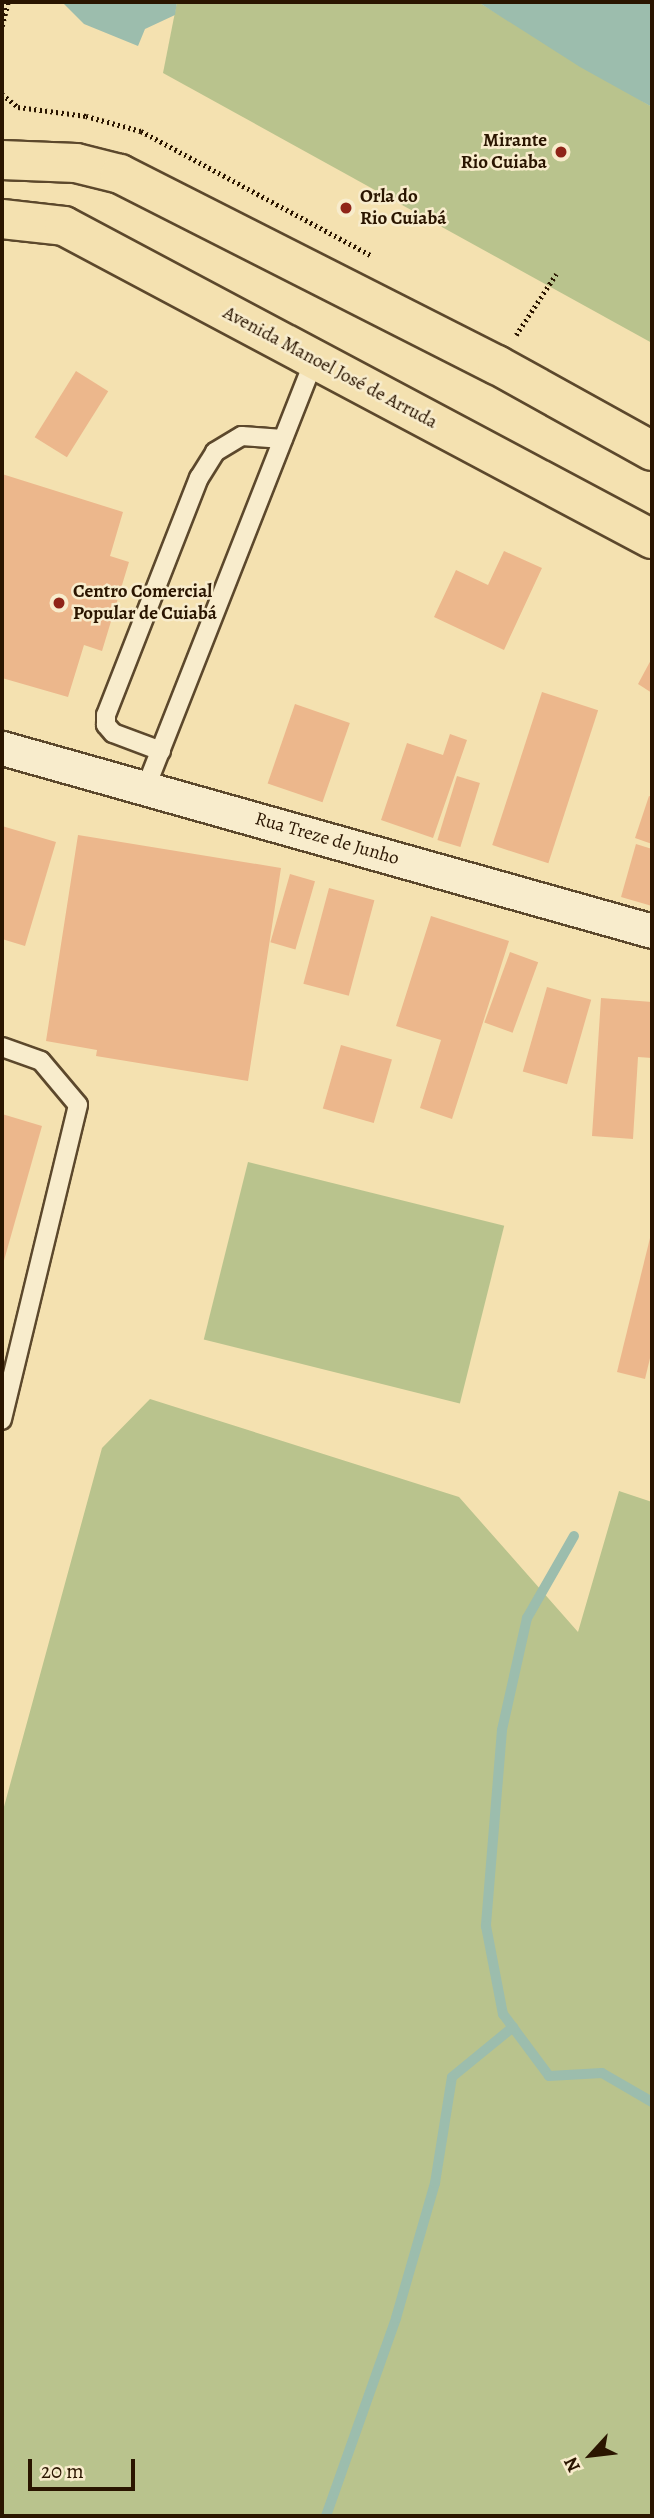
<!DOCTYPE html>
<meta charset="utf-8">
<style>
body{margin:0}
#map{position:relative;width:654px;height:2518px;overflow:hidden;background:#f4e1b0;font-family:Alegreya,serif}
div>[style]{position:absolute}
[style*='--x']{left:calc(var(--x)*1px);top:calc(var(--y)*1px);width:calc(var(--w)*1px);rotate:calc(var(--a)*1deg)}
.green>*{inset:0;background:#b9c38d;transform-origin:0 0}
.water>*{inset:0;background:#9cbdad}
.stream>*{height:10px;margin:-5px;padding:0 5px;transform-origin:5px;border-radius:5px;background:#9cbdad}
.building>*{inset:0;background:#ecb78c;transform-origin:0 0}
.path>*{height:4.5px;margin-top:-2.25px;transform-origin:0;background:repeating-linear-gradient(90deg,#2a1500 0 2px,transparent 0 5.5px)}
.roads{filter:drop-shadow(2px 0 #5c482c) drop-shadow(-2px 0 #5c482c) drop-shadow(0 2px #5c482c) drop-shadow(0 -2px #5c482c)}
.lane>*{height:18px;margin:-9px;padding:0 9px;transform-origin:9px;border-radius:9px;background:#f8eccc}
.street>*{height:33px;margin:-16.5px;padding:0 16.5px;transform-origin:16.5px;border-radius:16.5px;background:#f8eccc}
.primary>*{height:38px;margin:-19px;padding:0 19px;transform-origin:19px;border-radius:19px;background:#f4e1b0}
.dots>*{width:19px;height:19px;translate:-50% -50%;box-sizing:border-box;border:4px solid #f8eccc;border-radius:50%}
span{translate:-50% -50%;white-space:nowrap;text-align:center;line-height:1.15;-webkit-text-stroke:5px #f8eccc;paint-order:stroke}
.poi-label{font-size:19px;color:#2a1500;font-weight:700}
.right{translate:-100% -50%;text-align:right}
.left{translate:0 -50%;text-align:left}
.street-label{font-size:19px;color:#2a1500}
.frame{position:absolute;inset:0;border:4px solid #2a1500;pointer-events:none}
.north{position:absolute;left:556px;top:2420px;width:70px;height:70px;-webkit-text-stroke:5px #f8eccc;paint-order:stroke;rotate:243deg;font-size:19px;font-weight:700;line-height:28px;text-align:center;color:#2a1500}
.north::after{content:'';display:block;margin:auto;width:24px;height:32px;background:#2a1500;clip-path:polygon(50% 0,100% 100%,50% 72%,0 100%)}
.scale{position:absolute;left:28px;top:2459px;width:107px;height:32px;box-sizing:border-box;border:4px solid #2a1500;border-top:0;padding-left:9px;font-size:21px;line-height:24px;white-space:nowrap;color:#2a1500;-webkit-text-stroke:5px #f8eccc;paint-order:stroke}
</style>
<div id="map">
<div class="green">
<i style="clip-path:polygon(177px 2px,478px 2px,652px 107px,652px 343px,163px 73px)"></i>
<i style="left:248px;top:1162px;width:264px;height:183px;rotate:14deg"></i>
<i style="clip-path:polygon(150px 1399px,459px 1497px,578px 1632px,619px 1491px,652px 1502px,652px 2516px,2px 2516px,2px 1814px,102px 1448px)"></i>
</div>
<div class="water">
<i style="clip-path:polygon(62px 2px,177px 2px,175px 15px,145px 29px,138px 46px,84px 24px)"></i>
<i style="clip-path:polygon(478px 2px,652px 2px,652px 107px,580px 67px)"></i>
</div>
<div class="stream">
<i style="--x:574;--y:1536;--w:95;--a:119.8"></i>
<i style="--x:527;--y:1618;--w:115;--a:102.6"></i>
<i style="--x:502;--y:1730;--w:197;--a:94.7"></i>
<i style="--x:486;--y:1926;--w:90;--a:79.1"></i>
<i style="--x:503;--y:2014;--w:77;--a:53.4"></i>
<i style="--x:549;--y:2076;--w:53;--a:-3.2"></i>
<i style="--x:602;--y:2073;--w:58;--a:30.1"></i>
<i style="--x:326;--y:2516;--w:210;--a:-70.5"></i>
<i style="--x:396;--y:2318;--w:141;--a:-73.9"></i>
<i style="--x:435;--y:2183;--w:107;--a:-80.9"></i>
<i style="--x:452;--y:2077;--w:79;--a:-39.3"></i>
</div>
<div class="building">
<i style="left:76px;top:371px;width:38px;height:78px;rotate:32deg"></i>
<i style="clip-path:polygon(2px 474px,123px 512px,110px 556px,129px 562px,102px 651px,84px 645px,68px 697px,2px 678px)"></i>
<i style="clip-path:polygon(504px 551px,542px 568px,504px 650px,434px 617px,456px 570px,488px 585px)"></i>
<i style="clip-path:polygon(652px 658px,652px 693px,638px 684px)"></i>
<i style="left:542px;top:692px;width:59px;height:161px;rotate:18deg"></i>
<i style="left:295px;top:704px;width:58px;height:84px;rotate:19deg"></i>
<i style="clip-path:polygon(450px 734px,467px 740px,433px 838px,381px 820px,407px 743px,443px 755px)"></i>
<i style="left:457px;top:776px;width:24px;height:67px;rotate:17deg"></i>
<i style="clip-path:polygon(649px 796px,652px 797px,652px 844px,635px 838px)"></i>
<i style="clip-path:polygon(2px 826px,56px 842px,25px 946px,2px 939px)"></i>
<i style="clip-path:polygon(78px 835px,281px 868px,248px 1081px,96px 1056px,97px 1050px,46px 1041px)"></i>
<i style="clip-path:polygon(636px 844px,652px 849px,652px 906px,621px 897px)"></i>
<i style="left:290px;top:874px;width:26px;height:71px;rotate:16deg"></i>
<i style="left:329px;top:888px;width:47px;height:99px;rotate:15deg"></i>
<i style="clip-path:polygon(431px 916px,509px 941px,452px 1119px,420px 1108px,441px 1040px,396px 1026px)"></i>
<i style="left:510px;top:952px;width:30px;height:75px;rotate:20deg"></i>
<i style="left:547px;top:987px;width:46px;height:88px;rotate:16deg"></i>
<i style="clip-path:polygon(601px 998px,652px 1002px,652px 1058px,638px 1057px,633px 1139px,592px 1136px)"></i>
<i style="left:341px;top:1045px;width:53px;height:66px;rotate:16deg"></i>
<i style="clip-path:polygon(2px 1114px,42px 1126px,3px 1264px,2px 1264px)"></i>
<i style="clip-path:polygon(651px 1234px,652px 1350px,645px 1379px,617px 1372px)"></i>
</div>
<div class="path">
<i style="--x:2;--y:26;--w:25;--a:-76"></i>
<i style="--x:2;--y:94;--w:21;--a:39"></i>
<i style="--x:18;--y:107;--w:69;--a:7.5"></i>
<i style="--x:86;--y:116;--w:57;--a:15.3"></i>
<i style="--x:141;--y:131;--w:263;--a:28.4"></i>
<i style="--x:516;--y:335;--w:73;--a:-56.7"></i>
</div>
<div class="roads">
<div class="lane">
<i style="--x:161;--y:751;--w:51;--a:-159.4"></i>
<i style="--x:113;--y:733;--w:11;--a:-131"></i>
<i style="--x:106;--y:725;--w:10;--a:-90"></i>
<i style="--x:106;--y:715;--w:255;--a:-68.6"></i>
<i style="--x:199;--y:478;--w:31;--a:-58"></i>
<i style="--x:215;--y:452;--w:31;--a:-31"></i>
<i style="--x:242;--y:436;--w:41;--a:4.2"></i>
<i style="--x:146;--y:787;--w:459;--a:-68.5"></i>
<i style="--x:2;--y:1047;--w:41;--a:19.7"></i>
<i style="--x:41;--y:1061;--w:57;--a:49.9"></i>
<i style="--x:78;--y:1105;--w:324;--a:103.6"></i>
</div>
<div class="street">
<i style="--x:2;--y:748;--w:675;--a:15.72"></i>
</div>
<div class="primary">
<i style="--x:2;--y:160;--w:74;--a:2.3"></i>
<i style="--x:76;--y:163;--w:45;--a:14"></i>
<i style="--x:120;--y:174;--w:423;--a:26.9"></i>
<i style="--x:497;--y:365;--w:177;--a:29"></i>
<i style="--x:2;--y:219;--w:62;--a:6.4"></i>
<i style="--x:64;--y:226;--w:666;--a:28.03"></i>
</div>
</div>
<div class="dots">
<i style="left:561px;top:152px;background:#8f2418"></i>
<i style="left:346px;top:208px;background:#8f2418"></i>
<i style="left:59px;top:603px;background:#8f2418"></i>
</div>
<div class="poi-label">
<span class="right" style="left:547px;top:152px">Mirante<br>Rio Cuiaba</span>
<span class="left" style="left:360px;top:208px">Orla do<br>Rio Cuiabá</span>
<span class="left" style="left:73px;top:603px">Centro Comercial<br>Popular de Cuiabá</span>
</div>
<div class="street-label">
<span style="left:330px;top:368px;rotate:28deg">Avenida Manoel José de Arruda</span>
<span style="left:327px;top:839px;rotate:16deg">Rua Treze de Junho</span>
</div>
<div class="frame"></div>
<div class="north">N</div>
<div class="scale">20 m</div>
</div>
